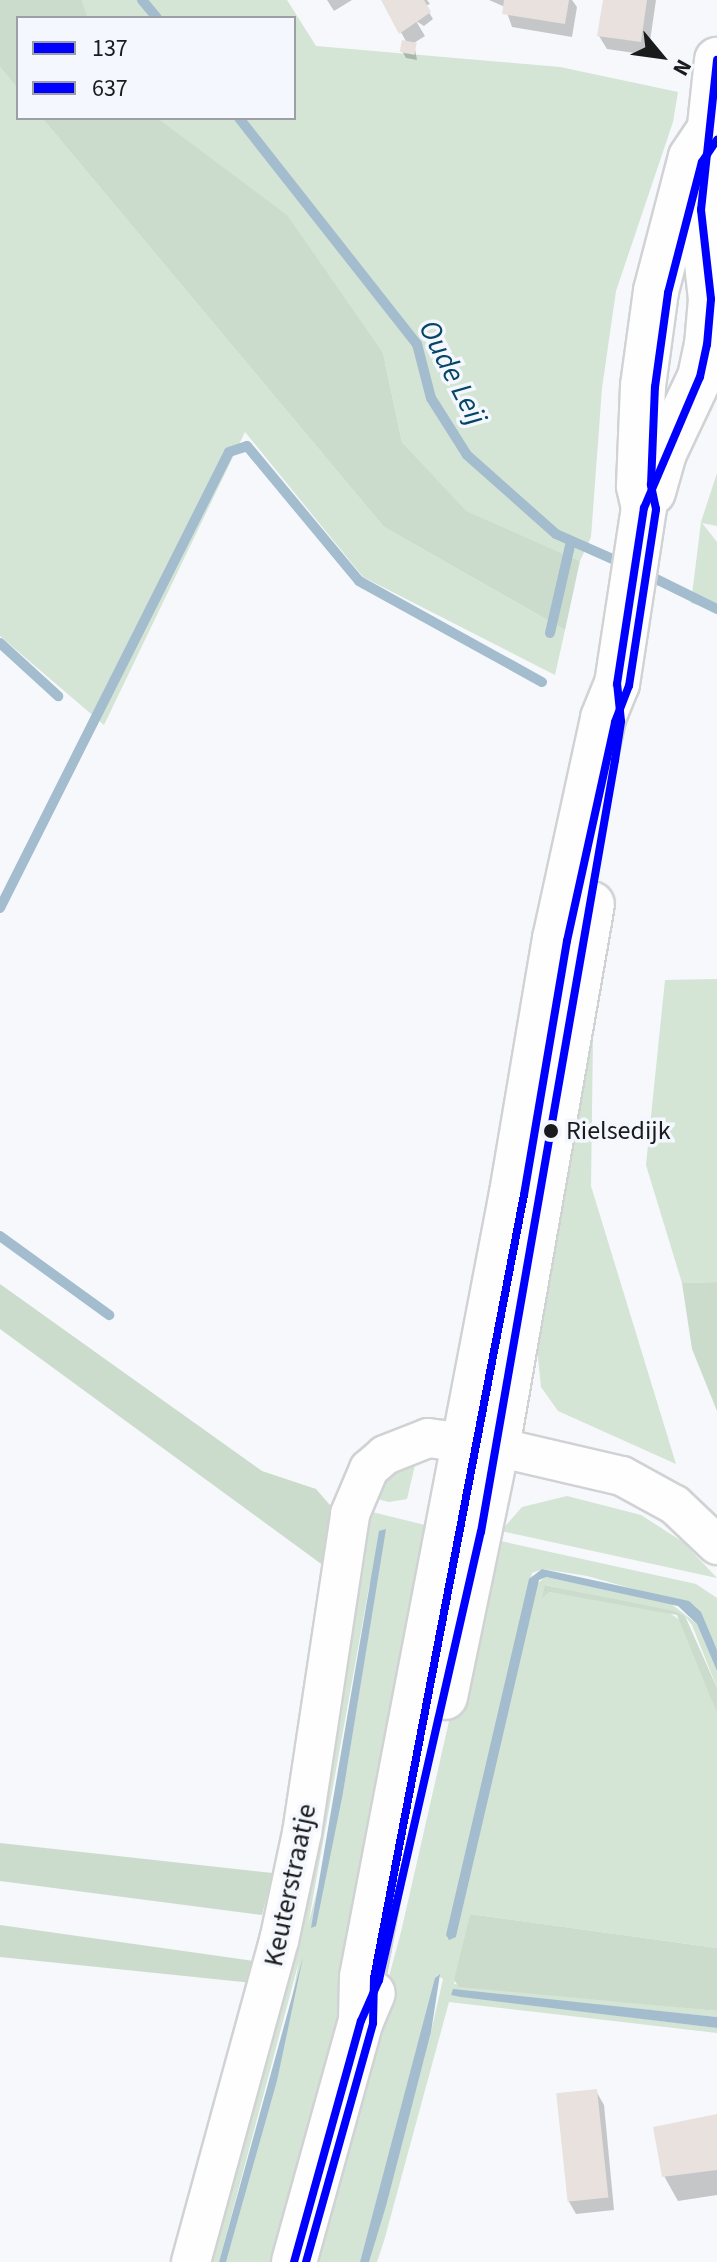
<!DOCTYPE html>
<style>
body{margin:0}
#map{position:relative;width:717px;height:2262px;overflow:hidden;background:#f6f8fb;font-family:"Source Sans 3",sans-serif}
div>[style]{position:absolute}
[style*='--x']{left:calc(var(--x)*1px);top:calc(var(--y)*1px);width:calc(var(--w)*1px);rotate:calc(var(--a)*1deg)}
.green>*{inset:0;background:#d4e4d5}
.forest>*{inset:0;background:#ccdccc}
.water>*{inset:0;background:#a3bcce}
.shadow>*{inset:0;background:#0003}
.stream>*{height:10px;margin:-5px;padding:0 5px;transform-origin:5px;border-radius:5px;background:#a3bcce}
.building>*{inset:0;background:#e8e1de;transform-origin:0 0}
.roads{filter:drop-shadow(2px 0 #d1d2d4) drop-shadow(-2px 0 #d1d2d4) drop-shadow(0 2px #d1d2d4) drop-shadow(0 -2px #d1d2d4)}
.street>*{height:38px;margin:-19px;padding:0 19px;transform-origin:19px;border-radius:19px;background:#fefefe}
.secondary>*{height:44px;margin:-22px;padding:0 22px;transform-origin:22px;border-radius:22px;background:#fefefe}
.bus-1>*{height:8px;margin:-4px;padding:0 4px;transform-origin:4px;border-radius:4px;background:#00f}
.bus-2>*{height:8px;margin:-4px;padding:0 4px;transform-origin:4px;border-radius:4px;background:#00f}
.dots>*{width:22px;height:22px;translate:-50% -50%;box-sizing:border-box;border:4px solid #f4f7fd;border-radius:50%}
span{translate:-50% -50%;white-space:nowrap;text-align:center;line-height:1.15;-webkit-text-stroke:7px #f4f7fd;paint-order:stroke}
.bus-label{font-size:26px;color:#1a1b1d}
.left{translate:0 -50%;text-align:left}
.street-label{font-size:28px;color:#1a1b1d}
.water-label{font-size:30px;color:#044568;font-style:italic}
.legend{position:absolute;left:16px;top:16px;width:280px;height:104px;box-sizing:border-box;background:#f4f7fd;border:2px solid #9d9fa3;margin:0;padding:10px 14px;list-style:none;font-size:24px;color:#1a1b1d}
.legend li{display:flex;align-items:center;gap:16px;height:40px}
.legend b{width:40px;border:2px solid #9d9fa3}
.north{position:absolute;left:621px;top:16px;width:80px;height:80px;-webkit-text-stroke:6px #f4f7fd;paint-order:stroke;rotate:119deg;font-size:22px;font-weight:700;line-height:32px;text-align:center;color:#1a1b1d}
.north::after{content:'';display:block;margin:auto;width:28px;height:36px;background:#1a1b1d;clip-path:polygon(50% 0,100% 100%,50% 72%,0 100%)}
</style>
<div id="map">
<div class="green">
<i style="clip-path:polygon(82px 0,287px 0,316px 46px,560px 67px,678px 92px,673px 122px,616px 291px,602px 388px,591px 537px,580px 561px,465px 511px,402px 442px,383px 353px,157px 118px,294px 118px,294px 18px,88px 18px)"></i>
<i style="clip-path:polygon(0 67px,18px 89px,18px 118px,42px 118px,384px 527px,565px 630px,555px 675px,363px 577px,245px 432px,104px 725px,0 636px)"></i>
<i style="clip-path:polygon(717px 473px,717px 526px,702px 523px,717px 542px,717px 611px,691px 603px,701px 522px)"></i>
<i style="clip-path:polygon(717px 979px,717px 1282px,682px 1283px,646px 1165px,665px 980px)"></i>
<i style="clip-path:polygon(593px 1035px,591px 1186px,676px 1464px,558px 1411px,541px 1387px,537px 1348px,546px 1258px)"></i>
<i style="clip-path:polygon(416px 1461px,407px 1499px,389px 1502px,369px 1497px,385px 1474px)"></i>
<i style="clip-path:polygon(567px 1496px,641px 1515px,683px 1542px,717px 1578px,501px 1531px,522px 1507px)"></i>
<i style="clip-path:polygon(evenodd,364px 1510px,429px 1526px,365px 1924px,275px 2262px,226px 2262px,277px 2081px,299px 1961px,219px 2262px,198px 2262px,364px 1510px,385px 1529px,343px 1793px,308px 1925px,369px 1587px,385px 1529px)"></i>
<i style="clip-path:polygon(evenodd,496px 1540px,696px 1584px,717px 1598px,717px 1650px,695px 1606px,587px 1576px,543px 1569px,532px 1573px,447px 1938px,456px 1937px,521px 1652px,538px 1583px,545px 1577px,670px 1603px,697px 1624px,717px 1671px,717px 1688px,692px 1625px,685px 1616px,668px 1612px,683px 1622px,717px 1713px,717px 1948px,470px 1914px,454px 1984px,717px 2011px,717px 2017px,453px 1990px,451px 1995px,717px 2028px,717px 2033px,449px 2002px,384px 2241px,377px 2262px,369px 2262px,431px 2032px,443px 1979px,437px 1975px,360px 2262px,312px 2262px,401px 1932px,486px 1559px,496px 1540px,546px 1585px,659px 1609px,659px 1610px,549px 1592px,546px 1585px)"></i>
</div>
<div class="forest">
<i style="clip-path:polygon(0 0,82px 0,88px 18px,18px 18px,18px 89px,0 67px)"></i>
<i style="clip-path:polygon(42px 118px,157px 118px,287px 215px,383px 353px,402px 442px,466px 511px,580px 561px,565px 630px,384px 527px)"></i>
<i style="clip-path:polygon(717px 1282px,717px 1411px,692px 1349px,682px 1283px)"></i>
<i style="clip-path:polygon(0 1284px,262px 1471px,316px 1489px,336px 1512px,335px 1574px,0 1329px)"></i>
<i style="clip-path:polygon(545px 1585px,674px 1611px,685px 1616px,717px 1688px,717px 1713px,677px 1615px,549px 1592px,542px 1598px)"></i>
<i style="clip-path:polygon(0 1843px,273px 1873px,262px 1915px,0 1881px)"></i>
<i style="clip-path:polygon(470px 1914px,717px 1948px,717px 2011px,459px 1987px,454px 1980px)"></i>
<i style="clip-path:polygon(0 1925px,254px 1961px,253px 1983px,0 1957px)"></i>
</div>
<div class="water">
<i style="clip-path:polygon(386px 1529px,343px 1793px,316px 1926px,311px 1928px,379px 1531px)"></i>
<i style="clip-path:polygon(542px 1569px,689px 1601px,701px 1612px,717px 1650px,717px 1671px,697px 1624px,678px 1606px,546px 1577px,539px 1580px,456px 1937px,449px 1940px,446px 1935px,529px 1579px)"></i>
<i style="clip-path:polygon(303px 1957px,277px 2081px,226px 2262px,219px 2262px)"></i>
<i style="clip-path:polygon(440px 1974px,431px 2032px,386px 2206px,369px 2262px,360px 2262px,435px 1978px)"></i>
<i style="clip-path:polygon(453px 1989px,717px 2017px,717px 2028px,461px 1997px,451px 1995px)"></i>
</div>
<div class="shadow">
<i style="clip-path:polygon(327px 0,352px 0,334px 11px)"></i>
<i style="clip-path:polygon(383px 0,427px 0,430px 4px,425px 6px,433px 19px,424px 26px,416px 21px,425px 36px,414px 43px,417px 60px,406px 58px,402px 51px,407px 43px)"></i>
<i style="clip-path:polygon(489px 0,572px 0,577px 7px,572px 37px,512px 27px,505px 7px)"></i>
<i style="clip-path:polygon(605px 0,656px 0,648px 55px,607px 49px,599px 36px)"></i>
<i style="clip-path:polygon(596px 2091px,604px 2105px,614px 2210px,576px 2214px,568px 2200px)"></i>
<i style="clip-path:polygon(717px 2116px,717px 2195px,678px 2201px,664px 2176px)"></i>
</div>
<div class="stream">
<i style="--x:142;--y:0;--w:23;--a:50"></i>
<i style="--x:239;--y:118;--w:288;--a:51.8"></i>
<i style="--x:417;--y:344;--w:56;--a:75.5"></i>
<i style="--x:431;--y:398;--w:67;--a:57.7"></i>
<i style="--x:467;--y:455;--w:119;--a:41.6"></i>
<i style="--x:556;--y:534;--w:77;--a:23.9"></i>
<i style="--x:644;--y:573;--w:81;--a:26.3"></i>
<i style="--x:550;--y:633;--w:94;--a:-77.1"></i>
<i style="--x:0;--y:643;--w:79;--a:42.4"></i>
<i style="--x:0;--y:908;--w:510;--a:-63.33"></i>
<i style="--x:229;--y:452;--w:19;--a:-18"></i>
<i style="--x:247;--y:446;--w:175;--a:50.3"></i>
<i style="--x:359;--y:581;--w:209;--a:28.9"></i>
<i style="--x:0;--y:1236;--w:135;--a:35.9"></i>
</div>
<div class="building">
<i style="clip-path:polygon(381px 0,424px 0,431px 12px,399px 34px)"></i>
<i style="clip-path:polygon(504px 0,569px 0,565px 24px,502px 14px)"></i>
<i style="clip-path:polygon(603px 0,647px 0,641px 42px,597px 36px)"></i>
<i style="left:402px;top:40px;width:15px;height:12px;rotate:11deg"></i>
<i style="left:597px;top:2089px;width:109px;height:41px;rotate:84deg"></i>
<i style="clip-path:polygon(717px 2114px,717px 2170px,662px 2177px,653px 2127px)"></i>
</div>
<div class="roads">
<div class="street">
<i style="--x:191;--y:2262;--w:333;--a:-74.7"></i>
<i style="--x:279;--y:1941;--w:110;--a:-78"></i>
<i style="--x:302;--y:1833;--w:323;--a:-81.4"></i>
<i style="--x:350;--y:1514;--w:49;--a:-67.1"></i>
<i style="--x:369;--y:1469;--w:21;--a:-41"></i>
<i style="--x:385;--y:1455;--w:46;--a:-21.6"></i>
<i style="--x:428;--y:1438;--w:70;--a:7.4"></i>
<i style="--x:497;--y:1447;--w:128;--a:13.1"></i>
<i style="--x:622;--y:1476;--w:60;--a:28.7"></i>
<i style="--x:675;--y:1505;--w:58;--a:43.6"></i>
</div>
<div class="secondary">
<i style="--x:653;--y:492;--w:41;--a:-74.2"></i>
<i style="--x:664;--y:453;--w:84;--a:-64.7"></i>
<i style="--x:700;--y:377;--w:33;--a:-78"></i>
<i style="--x:707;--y:345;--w:46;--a:-85"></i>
<i style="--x:711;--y:299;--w:90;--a:-96.4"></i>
<i style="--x:701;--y:210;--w:151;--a:-83.9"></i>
<i style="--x:445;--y:1697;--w:255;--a:-78.3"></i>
<i style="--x:497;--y:1447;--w:551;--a:-80.08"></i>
<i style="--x:361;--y:2021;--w:44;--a:-88.7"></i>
<i style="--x:362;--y:1977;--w:798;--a:-79.17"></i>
<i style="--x:512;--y:1193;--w:258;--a:-80.4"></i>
<i style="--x:555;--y:939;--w:226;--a:-77.7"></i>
<i style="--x:603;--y:718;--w:37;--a:-68"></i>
<i style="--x:617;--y:684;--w:178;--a:-81.3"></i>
<i style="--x:644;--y:508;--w:23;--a:-103"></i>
<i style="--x:639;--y:486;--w:100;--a:-87.7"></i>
<i style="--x:643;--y:386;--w:96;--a:-82.2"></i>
<i style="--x:656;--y:291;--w:138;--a:-75.4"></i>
<i style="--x:691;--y:157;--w:27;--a:-56"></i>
<i style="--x:294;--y:2262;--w:250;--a:-74.5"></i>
<i style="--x:361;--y:2021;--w:30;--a:-67"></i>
</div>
</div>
<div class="bus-1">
<i style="--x:294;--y:2262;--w:250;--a:-74.5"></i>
<i style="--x:361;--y:2021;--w:45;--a:-66.3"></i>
<i style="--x:379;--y:1980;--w:459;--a:-77.2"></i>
<i style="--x:481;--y:1532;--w:784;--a:-80.15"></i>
<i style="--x:615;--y:760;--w:39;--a:-81"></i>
<i style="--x:621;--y:721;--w:37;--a:-96"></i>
<i style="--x:617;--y:684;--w:178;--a:-81.3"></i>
<i style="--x:644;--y:508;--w:142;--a:-66.9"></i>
<i style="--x:700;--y:377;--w:33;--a:-78"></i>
<i style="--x:707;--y:345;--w:46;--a:-85"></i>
<i style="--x:711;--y:299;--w:90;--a:-96.4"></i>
<i style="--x:701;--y:210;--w:151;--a:-83.9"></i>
</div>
<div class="bus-2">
<i style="--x:306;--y:2262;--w:248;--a:-74.3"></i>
<i style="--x:373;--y:2023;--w:45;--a:-88.7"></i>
<i style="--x:374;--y:1978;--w:797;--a:-79.16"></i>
<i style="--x:524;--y:1195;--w:258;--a:-80.4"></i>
<i style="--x:567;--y:941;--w:224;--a:-77.6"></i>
<i style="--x:615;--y:722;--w:39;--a:-69"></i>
<i style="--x:629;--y:686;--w:179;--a:-81.3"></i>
<i style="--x:656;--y:509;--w:25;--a:-102"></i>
<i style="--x:651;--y:485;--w:98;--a:-87.7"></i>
<i style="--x:655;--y:387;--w:95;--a:-82.1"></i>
<i style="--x:668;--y:293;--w:135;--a:-75.5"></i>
<i style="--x:702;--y:162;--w:27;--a:-56"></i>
</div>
<div class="dots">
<i style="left:551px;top:1131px;background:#1a1b1d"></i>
</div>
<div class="bus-label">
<span class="left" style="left:566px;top:1131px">Rielsedijk</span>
</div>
<div class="street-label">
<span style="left:290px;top:1885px;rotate:-78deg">Keuterstraatje</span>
</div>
<div class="water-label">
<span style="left:452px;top:373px;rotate:63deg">Oude Leij</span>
</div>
<ul class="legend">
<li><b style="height:10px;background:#00f"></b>137</li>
<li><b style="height:10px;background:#00f"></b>637</li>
</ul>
<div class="north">N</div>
</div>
